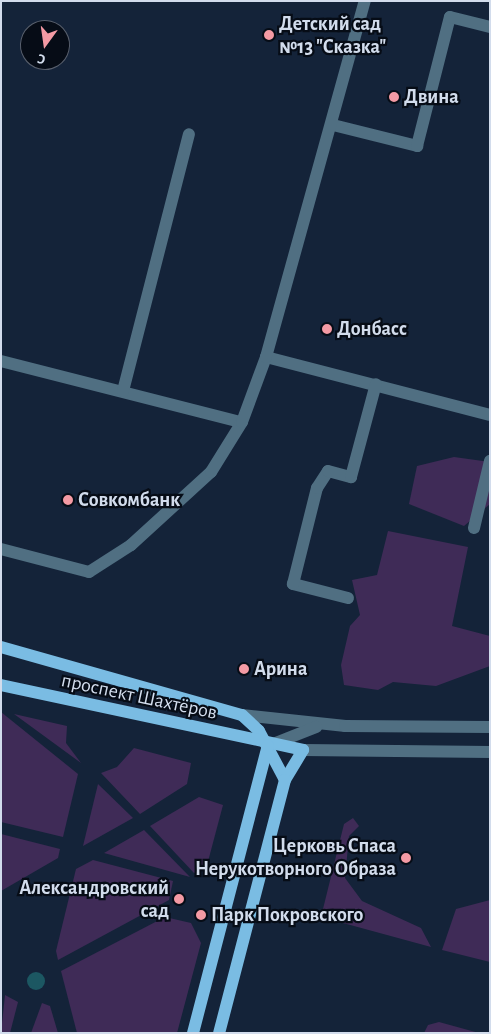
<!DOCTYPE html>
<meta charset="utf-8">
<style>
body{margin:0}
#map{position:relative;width:491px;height:1034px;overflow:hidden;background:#142339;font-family:"Alegreya Sans",sans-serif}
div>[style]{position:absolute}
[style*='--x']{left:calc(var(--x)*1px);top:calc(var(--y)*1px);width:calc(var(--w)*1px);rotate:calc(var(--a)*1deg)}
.green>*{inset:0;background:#3f2b57}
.water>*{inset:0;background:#1c5762}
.round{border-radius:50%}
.minor>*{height:12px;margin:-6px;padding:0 6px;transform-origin:6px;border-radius:6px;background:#506f82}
.major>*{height:12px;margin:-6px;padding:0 6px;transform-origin:6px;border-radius:6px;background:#7abce3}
.dots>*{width:14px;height:14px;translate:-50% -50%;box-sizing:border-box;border:2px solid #060c16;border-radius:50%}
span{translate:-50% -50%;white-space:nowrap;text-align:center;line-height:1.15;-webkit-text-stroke:4.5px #060c16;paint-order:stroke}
.poi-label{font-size:20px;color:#d2dcec;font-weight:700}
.left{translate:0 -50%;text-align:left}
.right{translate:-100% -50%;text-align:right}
.street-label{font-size:20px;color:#d2dcec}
.frame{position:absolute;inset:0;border:2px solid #d2dcec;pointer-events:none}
.north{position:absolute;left:20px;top:20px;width:50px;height:50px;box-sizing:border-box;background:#060c16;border:1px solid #585f6c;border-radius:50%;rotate:194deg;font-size:14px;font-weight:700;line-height:20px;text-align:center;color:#d2dcec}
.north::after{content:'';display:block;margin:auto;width:18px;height:22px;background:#f49aa4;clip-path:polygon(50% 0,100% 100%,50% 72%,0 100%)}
</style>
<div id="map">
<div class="green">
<i style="clip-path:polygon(454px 457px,490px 462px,490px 504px,464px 526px,409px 504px,417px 466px)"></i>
<i style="clip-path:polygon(388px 531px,468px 547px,452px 626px,490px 636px,490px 666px,436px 686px,393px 682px,378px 690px,344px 685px,341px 665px,350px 626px,360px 615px,352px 580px,377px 575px)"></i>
<i style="clip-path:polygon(1px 712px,78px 774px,63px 837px,1px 822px)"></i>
<i style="clip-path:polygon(14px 714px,67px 726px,66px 743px,81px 763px)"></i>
<i style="clip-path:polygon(134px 748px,191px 763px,187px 784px,140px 814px,101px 773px,117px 767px)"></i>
<i style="clip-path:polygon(98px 784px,133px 818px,83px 846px)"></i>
<i style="clip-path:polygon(199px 797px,223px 805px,206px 869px,194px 873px,150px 826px)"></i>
<i style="clip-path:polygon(353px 818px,359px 826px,349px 836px,345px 878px,362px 901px,421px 928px,431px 947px,321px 917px,344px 824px)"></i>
<i style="clip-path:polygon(144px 830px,190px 877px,104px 853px)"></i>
<i style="clip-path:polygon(1px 834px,60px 849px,58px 858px,1px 891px)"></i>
<i style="clip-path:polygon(93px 860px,173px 881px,169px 900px,58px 960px,56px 951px,76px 869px)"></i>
<i style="clip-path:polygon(490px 900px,490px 962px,442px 950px,456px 909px)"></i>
<i style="clip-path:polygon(165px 917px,191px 923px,201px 943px,177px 1033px,77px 1033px,61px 971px)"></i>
<i style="clip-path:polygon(5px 995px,18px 1002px,10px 1033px,1px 1033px)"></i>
<i style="clip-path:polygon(42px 1003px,50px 1006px,58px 1033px,31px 1033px)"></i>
<i style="clip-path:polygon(439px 1022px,479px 1033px,424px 1033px,428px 1025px)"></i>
</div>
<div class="water">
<i class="round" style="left:27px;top:972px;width:18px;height:18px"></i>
</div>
<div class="minor">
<i style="--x:333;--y:125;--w:87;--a:14"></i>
<i style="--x:417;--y:146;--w:133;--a:-75.7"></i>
<i style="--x:450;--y:17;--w:41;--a:14"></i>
<i style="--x:266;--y:357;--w:231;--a:14.5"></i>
<i style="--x:1;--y:361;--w:248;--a:14.3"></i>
<i style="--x:123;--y:391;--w:265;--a:-75.6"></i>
<i style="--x:474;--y:528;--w:69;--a:-76.6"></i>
<i style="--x:1;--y:549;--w:91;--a:14.6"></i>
<i style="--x:89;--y:572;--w:50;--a:-32.7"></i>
<i style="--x:131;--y:545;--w:108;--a:-42.4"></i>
<i style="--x:211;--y:472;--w:59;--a:-58.2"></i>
<i style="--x:242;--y:422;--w:69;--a:-69.7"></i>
<i style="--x:266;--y:357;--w:370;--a:-74.5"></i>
<i style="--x:348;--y:598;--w:57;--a:-165.7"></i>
<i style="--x:293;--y:584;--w:99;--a:-76"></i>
<i style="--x:317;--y:488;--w:20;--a:-57"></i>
<i style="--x:328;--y:471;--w:24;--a:15"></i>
<i style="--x:351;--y:477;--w:96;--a:-75"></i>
<i style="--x:242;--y:715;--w:104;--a:6.1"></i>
<i style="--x:345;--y:726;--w:145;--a:0.4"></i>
<i style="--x:268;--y:746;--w:52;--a:-21.6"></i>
<i style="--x:303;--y:750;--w:187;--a:0.6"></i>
</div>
<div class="major">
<i style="--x:1;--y:647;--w:250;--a:15.8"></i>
<i style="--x:242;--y:715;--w:23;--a:43"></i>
<i style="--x:259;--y:731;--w:55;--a:62"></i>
<i style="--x:1;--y:685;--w:309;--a:12.1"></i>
<i style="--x:303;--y:750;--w:35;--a:121"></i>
<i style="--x:285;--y:780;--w:261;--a:104.6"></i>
<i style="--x:193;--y:1033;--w:297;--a:-75.4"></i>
</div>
<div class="dots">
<i style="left:269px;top:35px;background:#f49aa4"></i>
<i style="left:394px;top:97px;background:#f49aa4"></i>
<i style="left:327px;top:329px;background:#f49aa4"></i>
<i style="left:68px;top:500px;background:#f49aa4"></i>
<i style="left:244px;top:669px;background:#f49aa4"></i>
<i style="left:406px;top:858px;background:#f49aa4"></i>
<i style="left:179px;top:899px;background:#f49aa4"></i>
<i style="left:201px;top:915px;background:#f49aa4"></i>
</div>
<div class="poi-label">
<span class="left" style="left:279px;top:36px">Детский сад<br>№13 "Сказка"</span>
<span class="left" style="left:404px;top:97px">Двина</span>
<span class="left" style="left:337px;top:329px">Донбасс</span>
<span class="left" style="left:78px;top:500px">Совкомбанк</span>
<span class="left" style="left:254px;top:669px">Арина</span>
<span class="right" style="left:396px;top:858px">Церковь Спаса<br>Нерукотворного Образа</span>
<span class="right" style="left:169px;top:900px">Александровский<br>сад</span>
<span class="left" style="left:211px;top:915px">Парк Покровского</span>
</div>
<div class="street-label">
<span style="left:139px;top:697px;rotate:12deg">проспект Шахтёров</span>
</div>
<div class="frame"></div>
<div class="north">С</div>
</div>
